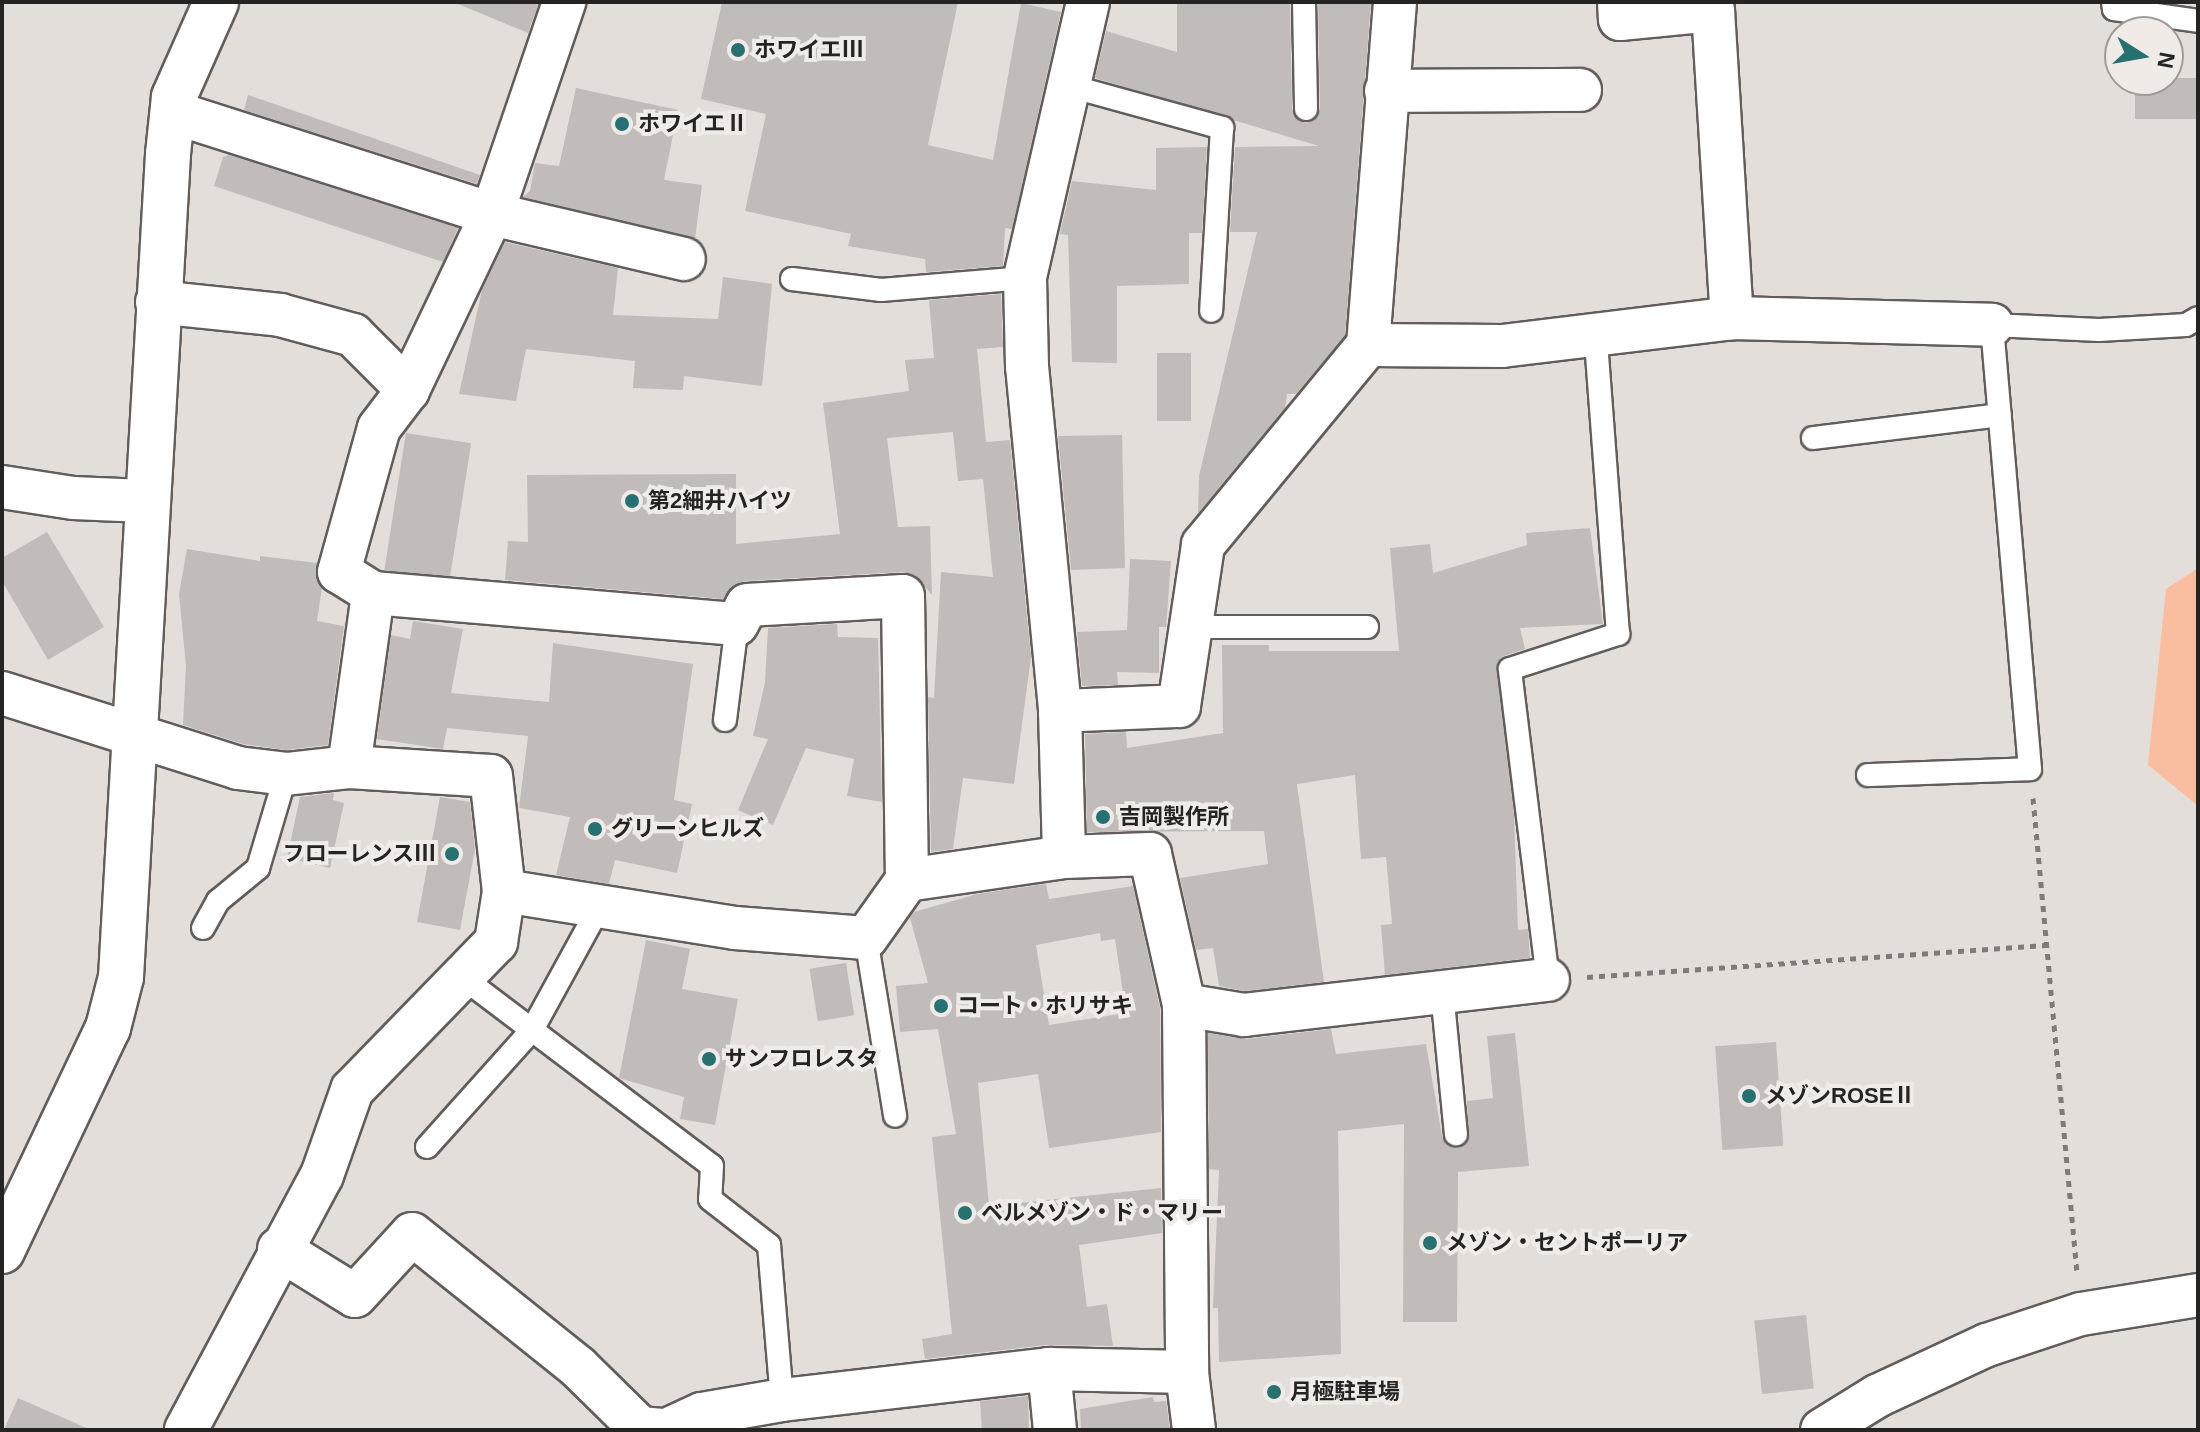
<!DOCTYPE html>
<meta charset="utf-8">
<style>
body{margin:0}
#map{position:relative;width:2200px;height:1432px;overflow:hidden;background:#e4dedb;font-family:Helvetica,"Noto Sans JP",sans-serif}
div>[style]{position:absolute}
[style*='--x']{left:calc(var(--x)*1px);top:calc(var(--y)*1px);width:calc(var(--w)*1px);rotate:calc(var(--a)*1deg)}
.green>*{inset:0;background:#f9bd9f}
.building>*{inset:0;background:#c1bbb9;transform-origin:0 0}
.path>*{height:5px;margin-top:-2.5px;transform-origin:0;background:repeating-linear-gradient(90deg,#7f7b79 0 6px,transparent 0 12px)}
.roads{filter:drop-shadow(2px 0 #625d5b) drop-shadow(-2px 0 #625d5b) drop-shadow(0 2px #625d5b) drop-shadow(0 -2px #625d5b)}
.lane>*{height:22px;margin:-11px;padding:0 11px;transform-origin:11px;border-radius:11px;background:#fff}
.street>*{height:42px;margin:-21px;padding:0 21px;transform-origin:21px;border-radius:21px;background:#fff}
.secondary>*{height:44px;margin:-22px;padding:0 22px;transform-origin:22px;border-radius:22px;background:#fff}
.dots>*{width:22px;height:22px;translate:-50% -50%;box-sizing:border-box;border:4px solid #f1ebe8;border-radius:50%}
span{translate:-50% -50%;white-space:nowrap;text-align:center;line-height:1.15;-webkit-text-stroke:8px #f1ebe8;paint-order:stroke}
.poi-label{font-size:22px;color:#262422;font-weight:700}
.left{translate:0 -50%;text-align:left}
.right{translate:-100% -50%;text-align:right}
.frame{position:absolute;inset:0;border:4px solid #262422;pointer-events:none}
.north{position:absolute;left:2104px;top:16px;width:80px;height:80px;box-sizing:border-box;background:#f1ebe8;border:2px solid #a09b99;border-radius:50%;rotate:101deg;font-size:22px;font-weight:700;line-height:32px;text-align:center;color:#262422}
.north::after{content:'';display:block;margin:auto;width:28px;height:36px;background:#267172;clip-path:polygon(50% 0,100% 100%,50% 72%,0 100%)}
</style>
<div id="map">
<div class="green">
<i style="clip-path:polygon(2198px 568px,2198px 806px,2148px 765px,2166px 589px)"></i>
</div>
<div class="building">
<i style="clip-path:polygon(453px 2px,539px 2px,528px 33px)"></i>
<i style="clip-path:polygon(722px 2px,958px 2px,928px 145px,993px 160px,1021px 3px,1061px 12px,1012px 229px,1005px 228px,1003px 266px,926px 272px,925px 259px,848px 246px,851px 234px,745px 211px,766px 114px,701px 99px)"></i>
<i style="clip-path:polygon(1177px 2px,1290px 2px,1292px 109px,1305px 123px,1314px 120px,1320px 109px,1318px 2px,1371px 2px,1345px 336px,1296px 394px,1287px 394px,1285px 408px,1198px 513px,1199px 476px,1257px 232px,1230px 232px,1235px 147px,1319px 146px,1095px 78px,1106px 31px,1177px 52px)"></i>
<i style="left:2198px;top:78px;width:41px;height:63px;rotate:90deg"></i>
<i style="clip-path:polygon(576px 88px,678px 110px,664px 180px,702px 185px,695px 239px,523px 197px,530px 191px,535px 163px,559px 166px)"></i>
<i style="clip-path:polygon(248px 95px,480px 175px,477px 184px,244px 110px)"></i>
<i style="clip-path:polygon(1207px 147px,1202px 233px,1189px 233px,1189px 284px,1117px 286px,1117px 363px,1072px 362px,1068px 235px,1060px 234px,1072px 181px,1156px 190px,1156px 148px)"></i>
<i style="clip-path:polygon(229px 155px,458px 228px,443px 262px,214px 186px,223px 157px)"></i>
<i style="clip-path:polygon(505px 242px,618px 268px,613px 315px,718px 319px,723px 277px,772px 284px,762px 386px,684px 376px,683px 390px,633px 388px,635px 361px,526px 349px,516px 401px,459px 394px,482px 290px)"></i>
<i style="clip-path:polygon(1001px 294px,1003px 347px,977px 349px,986px 442px,1010px 440px,1031px 657px,1014px 784px,963px 778px,953px 849px,931px 852px,928px 697px,934px 698px,941px 572px,993px 577px,983px 479px,958px 481px,953px 432px,887px 438px,898px 527px,930px 526px,932px 595px,915px 575px,902px 572px,746px 581px,733px 585px,723px 599px,505px 580px,508px 541px,528px 542px,527px 475px,736px 474px,736px 544px,840px 534px,823px 403px,909px 391px,905px 360px,934px 358px,929px 300px)"></i>
<i style="left:1157px;top:353px;width:34px;height:68px"></i>
<i style="left:406px;top:433px;width:66px;height:139px;rotate:9deg"></i>
<i style="clip-path:polygon(1122px 435px,1125px 568px,1071px 570px,1058px 436px)"></i>
<i style="clip-path:polygon(1590px 528px,1603px 624px,1520px 628px,1525px 649px,1501px 657px,1497px 665px,1514px 815px,1518px 930px,1528px 929px,1530px 958px,1385px 975px,1381px 925px,1392px 924px,1386px 857px,1361px 859px,1355px 775px,1297px 784px,1324px 982px,1245px 991px,1219px 986px,1213px 948px,1196px 950px,1180px 878px,1268px 864px,1264px 831px,1087px 832px,1085px 734px,1126px 732px,1127px 748px,1223px 733px,1222px 645px,1269px 645px,1269px 651px,1399px 651px,1390px 548px,1430px 544px,1433px 573px,1527px 545px,1526px 533px)"></i>
<i style="clip-path:polygon(47px 532px,104px 627px,48px 660px,2px 581px,2px 558px)"></i>
<i style="clip-path:polygon(187px 549px,260px 561px,260px 556px,317px 563px,322px 587px,317px 621px,344px 626px,328px 745px,286px 750px,243px 744px,183px 725px,186px 666px,179px 594px)"></i>
<i style="clip-path:polygon(1130px 559px,1171px 561px,1166px 627px,1159px 627px,1159px 673px,1117px 672px,1118px 685px,1082px 686px,1077px 632px,1127px 630px)"></i>
<i style="clip-path:polygon(413px 621px,463px 629px,451px 693px,549px 702px,553px 643px,693px 664px,674px 800px,692px 804px,677px 873px,615px 860px,609px 884px,556px 875px,570px 817px,519px 808px,528px 736px,447px 728px,443px 749px,377px 739px,391px 635px,410px 639px)"></i>
<i style="clip-path:polygon(837px 624px,838px 637px,878px 638px,882px 802px,847px 796px,854px 759px,806px 748px,773px 825px,738px 810px,768px 739px,753px 736px,765px 682px,768px 628px)"></i>
<i style="clip-path:polygon(334px 793px,333px 800px,344px 803px,330px 868px,287px 858px,300px 797px)"></i>
<i style="clip-path:polygon(440px 797px,470px 802px,475px 849px,460px 930px,417px 922px)"></i>
<i style="clip-path:polygon(evenodd,1046px 884px,1049px 899px,1133px 886px,1160px 1008px,1161px 1132px,1049px 1148px,1038px 1074px,978px 1083px,989px 1206px,1161px 1188px,1162px 1233px,1079px 1245px,1087px 1307px,1107px 1304px,1113px 1346px,1046px 1345px,925px 1359px,922px 1339px,952px 1334px,932px 1137px,956px 1134px,938px 1029px,900px 1032px,896px 986px,928px 983px,910px 918px,914px 912px,977px 894px,1046px 884px,1100px 933px,1101px 941px,1115px 939px,1126px 1013px,1049px 1025px,1036px 945px,1100px 933px)"></i>
<i style="clip-path:polygon(646px 940px,690px 949px,682px 989px,738px 999px,715px 1125px,680px 1119px,684px 1097px,619px 1078px)"></i>
<i style="left:846px;top:963px;width:53px;height:37px;rotate:81deg"></i>
<i style="clip-path:polygon(1331px 1029px,1336px 1054px,1426px 1044px,1442px 1136px,1457px 1148px,1469px 1139px,1467px 1101px,1493px 1098px,1487px 1036px,1515px 1033px,1529px 1166px,1458px 1172px,1457px 1322px,1403px 1322px,1404px 1124px,1338px 1131px,1341px 1354px,1219px 1362px,1218px 1308px,1213px 1308px,1219px 1170px,1209px 1169px,1208px 1033px,1246px 1039px)"></i>
<i style="left:1776px;top:1042px;width:104px;height:61px;rotate:86deg"></i>
<i style="left:1806px;top:1315px;width:74px;height:52px;rotate:84deg"></i>
<i style="clip-path:polygon(1028px 1396px,1029px 1430px,982px 1430px,980px 1401px)"></i>
<i style="clip-path:polygon(1153px 1397px,1154px 1402px,1166px 1401px,1170px 1430px,1081px 1430px,1080px 1409px)"></i>
<i style="clip-path:polygon(18px 1398px,91px 1430px,4px 1430px)"></i>
</div>
<div class="path">
<i style="--x:2033;--y:798;--w:478;--a:84.7"></i>
<i style="--x:1587;--y:977;--w:459;--a:-4"></i>
</div>
<div class="roads">
<div class="lane">
<i style="--x:1304;--y:2;--w:107;--a:88.9"></i>
<i style="--x:2113;--y:2;--w:7;--a:82"></i>
<i style="--x:2114;--y:9;--w:85;--a:8.1"></i>
<i style="--x:1070;--y:86;--w:158;--a:15.4"></i>
<i style="--x:1222;--y:128;--w:183;--a:93.4"></i>
<i style="--x:792;--y:279;--w:90;--a:7"></i>
<i style="--x:881;--y:290;--w:144;--a:-4.8"></i>
<i style="--x:1813;--y:438;--w:188;--a:-7"></i>
<i style="--x:1187;--y:627;--w:180;--a:0"></i>
<i style="--x:725;--y:720;--w:97;--a:-82.9"></i>
<i style="--x:1868;--y:775;--w:162;--a:-2.1"></i>
<i style="--x:2030;--y:769;--w:446;--a:-94.9"></i>
<i style="--x:1992;--y:325;--w:107;--a:2.7"></i>
<i style="--x:2099;--y:330;--w:87;--a:-3.3"></i>
<i style="--x:2186;--y:325;--w:14;--a:-30"></i>
<i style="--x:203;--y:928;--w:31;--a:-61"></i>
<i style="--x:218;--y:901;--w:52;--a:-39.5"></i>
<i style="--x:258;--y:868;--w:98;--a:-73.4"></i>
<i style="--x:866;--y:938;--w:180;--a:80.7"></i>
<i style="--x:462;--y:977;--w:313;--a:37.1"></i>
<i style="--x:712;--y:1166;--w:33;--a:93"></i>
<i style="--x:710;--y:1199;--w:75;--a:37.9"></i>
<i style="--x:769;--y:1245;--w:156;--a:85.2"></i>
<i style="--x:1548;--y:980;--w:313;--a:-97"></i>
<i style="--x:1510;--y:669;--w:114;--a:-18"></i>
<i style="--x:1618;--y:634;--w:297;--a:-94.3"></i>
<i style="--x:1442;--y:992;--w:143;--a:84.4"></i>
<i style="--x:427;--y:1147;--w:157;--a:-48.1"></i>
<i style="--x:532;--y:1030;--w:141;--a:-61.3"></i>
</div>
<div class="street">
<i style="--x:1088;--y:2;--w:283;--a:102.9"></i>
<i style="--x:1025;--y:278;--w:88;--a:88.7"></i>
<i style="--x:1027;--y:366;--w:347;--a:84.5"></i>
<i style="--x:1060;--y:711;--w:146;--a:88.4"></i>
<i style="--x:1064;--y:857;--w:86;--a:-2"></i>
<i style="--x:1150;--y:854;--w:155;--a:77.3"></i>
<i style="--x:1184;--y:1005;--w:61;--a:9.5"></i>
<i style="--x:1244;--y:1015;--w:306;--a:-6.6"></i>
<i style="--x:1619;--y:2;--w:17;--a:87"></i>
<i style="--x:1620;--y:19;--w:93;--a:-5.5"></i>
<i style="--x:1713;--y:10;--w:309;--a:86.5"></i>
<i style="--x:1386;--y:91;--w:194;--a:-0.3"></i>
<i style="--x:172;--y:112;--w:336;--a:17.7"></i>
<i style="--x:492;--y:214;--w:197;--a:13.2"></i>
<i style="--x:157;--y:302;--w:124;--a:6"></i>
<i style="--x:280;--y:315;--w:76;--a:15.3"></i>
<i style="--x:353;--y:335;--w:78;--a:45"></i>
<i style="--x:1368;--y:345;--w:344;--a:-85.5"></i>
<i style="--x:2;--y:487;--w:72;--a:8.8"></i>
<i style="--x:73;--y:498;--w:72;--a:2.4"></i>
<i style="--x:373;--y:593;--w:365;--a:4.9"></i>
<i style="--x:737;--y:624;--w:21;--a:-62"></i>
<i style="--x:747;--y:605;--w:156;--a:-3.3"></i>
<i style="--x:903;--y:596;--w:284;--a:89.2"></i>
<i style="--x:2;--y:693;--w:248;--a:17.6"></i>
<i style="--x:238;--y:768;--w:48;--a:7.1"></i>
<i style="--x:286;--y:774;--w:63;--a:-6.3"></i>
<i style="--x:349;--y:767;--w:142;--a:3.6"></i>
<i style="--x:491;--y:776;--w:116;--a:83.6"></i>
<i style="--x:504;--y:891;--w:52;--a:98.9"></i>
<i style="--x:496;--y:942;--w:206;--a:134.2"></i>
<i style="--x:352;--y:1090;--w:90;--a:109.4"></i>
<i style="--x:322;--y:1175;--w:289;--a:118.1"></i>
<i style="--x:1060;--y:711;--w:119;--a:-2.4"></i>
<i style="--x:1179;--y:706;--w:163;--a:-81.5"></i>
<i style="--x:1203;--y:545;--w:259;--a:-50.5"></i>
<i style="--x:1368;--y:345;--w:134;--a:0.4"></i>
<i style="--x:1502;--y:346;--w:232;--a:-6.9"></i>
<i style="--x:1732;--y:318;--w:260;--a:1.5"></i>
<i style="--x:349;--y:767;--w:176;--a:-82.1"></i>
<i style="--x:373;--y:593;--w:40;--a:-148"></i>
<i style="--x:339;--y:572;--w:149;--a:-74.5"></i>
<i style="--x:379;--y:428;--w:48;--a:-52.7"></i>
<i style="--x:408;--y:390;--w:195;--a:-64.5"></i>
<i style="--x:492;--y:214;--w:224;--a:-71.2"></i>
<i style="--x:504;--y:891;--w:234;--a:9.1"></i>
<i style="--x:735;--y:928;--w:131;--a:4.4"></i>
<i style="--x:866;--y:938;--w:71;--a:-54.7"></i>
<i style="--x:907;--y:880;--w:159;--a:-8.3"></i>
<i style="--x:1184;--y:1005;--w:367;--a:89.5"></i>
<i style="--x:1187;--y:1372;--w:58;--a:83.1"></i>
<i style="--x:279;--y:1249;--w:89;--a:31.7"></i>
<i style="--x:355;--y:1296;--w:84;--a:-47.4"></i>
<i style="--x:412;--y:1234;--w:213;--a:38.7"></i>
<i style="--x:578;--y:1367;--w:87;--a:44.5"></i>
<i style="--x:640;--y:1428;--w:25;--a:5"></i>
<i style="--x:1049;--y:1369;--w:61;--a:84.4"></i>
<i style="--x:667;--y:1430;--w:38;--a:-25"></i>
<i style="--x:702;--y:1414;--w:81;--a:-9.9"></i>
<i style="--x:782;--y:1400;--w:269;--a:-6.6"></i>
<i style="--x:1049;--y:1369;--w:138;--a:1.2"></i>
<i style="--x:1822;--y:1430;--w:65;--a:-31.7"></i>
<i style="--x:1877;--y:1396;--w:121;--a:-24.9"></i>
<i style="--x:1987;--y:1345;--w:99;--a:-18.3"></i>
<i style="--x:2081;--y:1314;--w:119;--a:-9.2"></i>
</div>
<div class="secondary">
<i style="--x:2;--y:1251;--w:247;--a:-64.6"></i>
<i style="--x:108;--y:1028;--w:53;--a:-75.7"></i>
<i style="--x:121;--y:977;--w:824;--a:-86.73"></i>
<i style="--x:168;--y:154;--w:57;--a:-84"></i>
<i style="--x:174;--y:97;--w:104;--a:-66.1"></i>
</div>
</div>
<div class="dots">
<i style="left:738px;top:50px;background:#267172"></i>
<i style="left:622px;top:124px;background:#267172"></i>
<i style="left:632px;top:501px;background:#267172"></i>
<i style="left:1103px;top:817px;background:#267172"></i>
<i style="left:595px;top:829px;background:#267172"></i>
<i style="left:452px;top:854px;background:#267172"></i>
<i style="left:941px;top:1006px;background:#267172"></i>
<i style="left:709px;top:1059px;background:#267172"></i>
<i style="left:1749px;top:1096px;background:#267172"></i>
<i style="left:965px;top:1213px;background:#267172"></i>
<i style="left:1430px;top:1243px;background:#267172"></i>
<i style="left:1274px;top:1392px;background:#267172"></i>
</div>
<div class="poi-label">
<span class="left" style="left:754px;top:50px">ホワイエⅢ</span>
<span class="left" style="left:638px;top:124px">ホワイエⅡ</span>
<span class="left" style="left:648px;top:501px">第2細井ハイツ</span>
<span class="left" style="left:1119px;top:817px">吉岡製作所</span>
<span class="left" style="left:611px;top:829px">グリーンヒルズ</span>
<span class="right" style="left:436px;top:854px">フローレンスⅢ</span>
<span class="left" style="left:957px;top:1006px">コート・ホリサキ</span>
<span class="left" style="left:725px;top:1059px">サンフロレスタ</span>
<span class="left" style="left:1765px;top:1096px">メゾンROSEⅡ</span>
<span class="left" style="left:981px;top:1213px">ベルメゾン・ド・マリー</span>
<span class="left" style="left:1446px;top:1243px">メゾン・セントポーリア</span>
<span class="left" style="left:1290px;top:1392px">月極駐車場</span>
</div>
<div class="frame"></div>
<div class="north">N</div>
</div>
